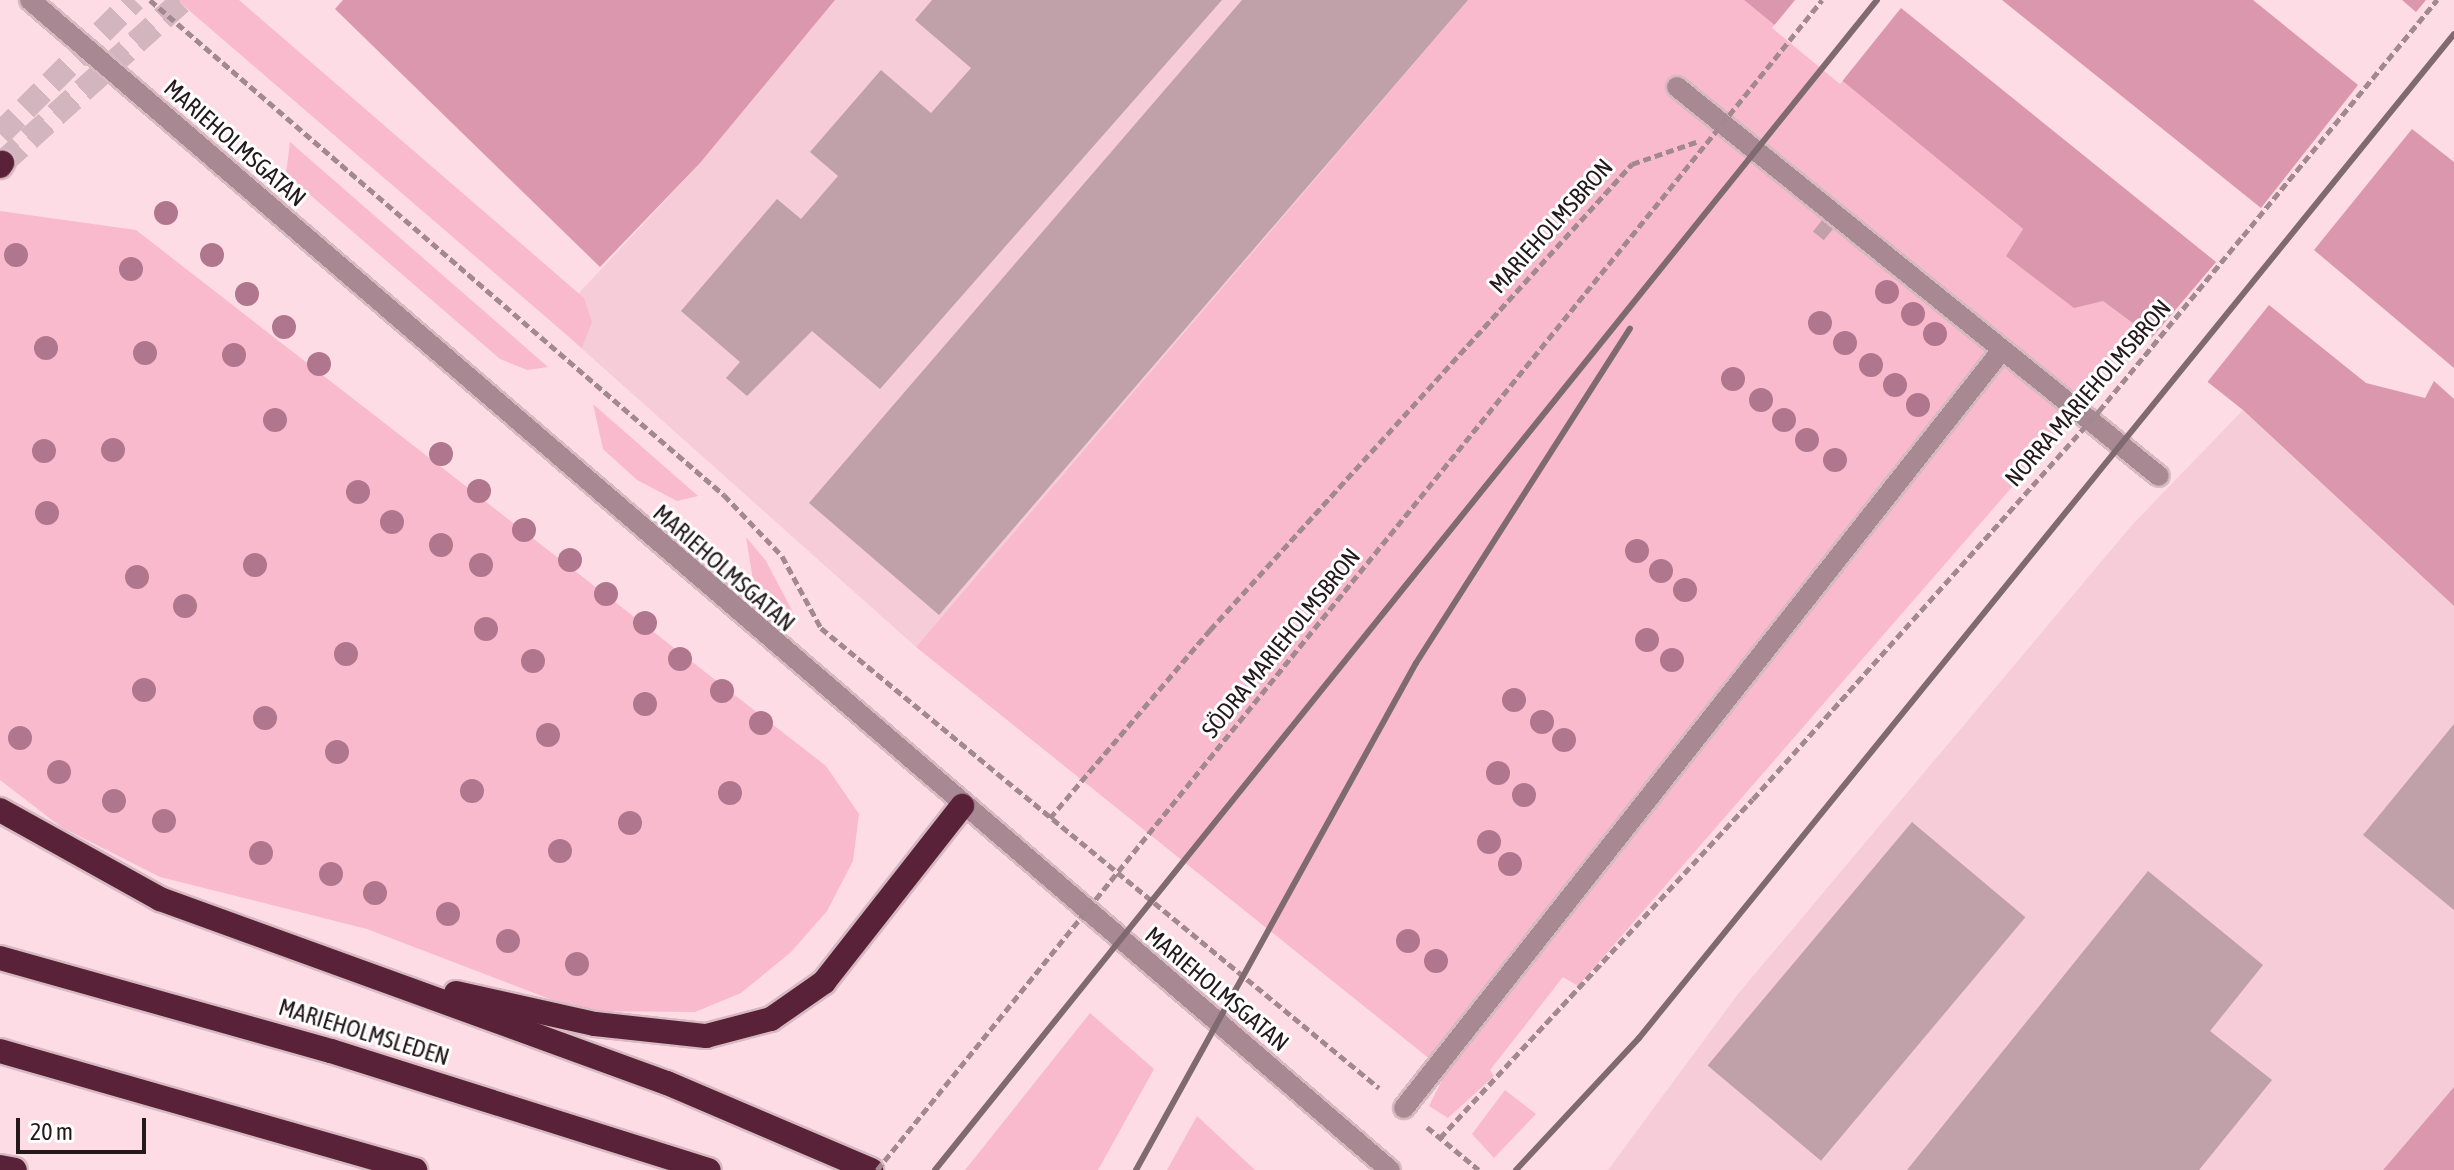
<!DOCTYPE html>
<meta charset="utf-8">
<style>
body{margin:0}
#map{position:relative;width:2454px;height:1170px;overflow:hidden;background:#fedce6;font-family:"Asap Condensed",sans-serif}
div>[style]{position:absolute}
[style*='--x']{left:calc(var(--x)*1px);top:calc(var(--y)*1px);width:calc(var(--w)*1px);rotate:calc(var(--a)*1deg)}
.built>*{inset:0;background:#f6ccd9}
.green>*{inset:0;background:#f9bace}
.water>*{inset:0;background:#da97ad}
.pier>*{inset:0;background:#fedce6}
.building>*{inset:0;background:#c0a0a9;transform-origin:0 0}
.highway-tunnel>*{height:24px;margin-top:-12px;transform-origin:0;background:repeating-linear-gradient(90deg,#d2b5be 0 24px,transparent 0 36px)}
.path>*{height:5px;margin-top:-2.5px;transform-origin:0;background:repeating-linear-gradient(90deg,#a28991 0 8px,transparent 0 12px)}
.roads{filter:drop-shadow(2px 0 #d7b9c2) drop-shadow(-2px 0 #d7b9c2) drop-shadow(0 2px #d7b9c2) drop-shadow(0 -2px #d7b9c2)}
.lane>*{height:20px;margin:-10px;padding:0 10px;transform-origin:10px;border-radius:10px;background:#a88993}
.street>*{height:20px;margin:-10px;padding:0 10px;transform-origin:10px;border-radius:10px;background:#a88993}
.highway>*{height:24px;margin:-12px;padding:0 12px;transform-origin:12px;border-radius:12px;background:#5a2238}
.rail>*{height:6px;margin:-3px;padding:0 3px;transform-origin:3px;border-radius:3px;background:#806a71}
.path-bridge>*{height:5px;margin-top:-2.5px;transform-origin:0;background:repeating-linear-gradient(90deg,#a28991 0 8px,transparent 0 12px)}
.trees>*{width:24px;height:24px;margin:-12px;border-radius:50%;background:#b0768d}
span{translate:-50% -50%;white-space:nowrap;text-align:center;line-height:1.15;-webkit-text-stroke:6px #fff;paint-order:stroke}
.street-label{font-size:24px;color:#24181c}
.scale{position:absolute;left:16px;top:1118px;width:130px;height:36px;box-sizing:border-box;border:4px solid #24181c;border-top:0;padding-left:10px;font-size:24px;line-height:28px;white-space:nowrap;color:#24181c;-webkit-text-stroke:6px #fff;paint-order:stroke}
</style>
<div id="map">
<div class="built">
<i style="clip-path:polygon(835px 0,1468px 0,916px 647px,552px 322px,700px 163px)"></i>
<i style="clip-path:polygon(2243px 410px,2454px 606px,2454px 1087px,2383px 1170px,1608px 1170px,1738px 994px,2132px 525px)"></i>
</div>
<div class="green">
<i style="clip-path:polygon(177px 0,239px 0,584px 298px,592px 322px,582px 348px)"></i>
<i style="clip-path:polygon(1468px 0,1744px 0,2024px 230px,2006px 256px,2103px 301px,2146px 333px,1578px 986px,1563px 977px,1490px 1070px,1494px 1076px,1448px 1118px,1429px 1106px,1446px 1072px,916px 647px)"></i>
<i style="clip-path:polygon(290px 142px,548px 367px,527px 370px,500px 359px,286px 174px)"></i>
<i style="clip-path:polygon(0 211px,136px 230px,826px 766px,859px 814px,853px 861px,827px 911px,791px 952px,741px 993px,695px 1012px,581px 1011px,367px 929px,160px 877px,61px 827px,0 780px)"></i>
<i style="clip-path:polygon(593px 404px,698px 496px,677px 501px,637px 480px,603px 449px)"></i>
<i style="clip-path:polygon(746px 537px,766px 561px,797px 620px,753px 580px)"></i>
<i style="clip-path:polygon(1090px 1013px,1154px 1069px,1098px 1170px,965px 1170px)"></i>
<i style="clip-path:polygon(1505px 1090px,1536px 1114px,1494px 1158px,1472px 1134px)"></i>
<i style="clip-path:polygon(1197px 1116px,1255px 1170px,1167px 1170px)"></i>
</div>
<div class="water">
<i style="clip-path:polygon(343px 0,835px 0,700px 163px,600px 267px,335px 9px)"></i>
<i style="clip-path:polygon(1744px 0,2454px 0,2454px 606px,2243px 410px,2146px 333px,2103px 301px,2074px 308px,2006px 256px,2023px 229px)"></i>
<i style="clip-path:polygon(2454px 1087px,2454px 1170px,2383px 1170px)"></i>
</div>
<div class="pier">
<i style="clip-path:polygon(1795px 0,2002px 0,2261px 208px,2358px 85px,2253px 0,2402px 0,2416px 12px,2426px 0,2454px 0,2454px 162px,2412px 129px,2314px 250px,2454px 368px,2454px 399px,2434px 381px,2425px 398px,2366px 383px,2269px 305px,2205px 385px,2149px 341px,2216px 262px,1901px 8px,1840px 84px,1772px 28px)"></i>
</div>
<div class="building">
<i style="clip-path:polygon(932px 0,1222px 0,880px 389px,812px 331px,747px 396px,726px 378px,740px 362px,681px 311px,777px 199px,801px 219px,838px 176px,810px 152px,881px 70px,931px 113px,971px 68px,915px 20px)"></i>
<i style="clip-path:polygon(1242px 0,1468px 0,939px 615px,809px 503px)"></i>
<i style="left:1823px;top:219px;width:14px;height:16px;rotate:39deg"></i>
<i style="clip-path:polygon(2454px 724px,2454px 910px,2363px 835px)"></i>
<i style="left:1912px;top:822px;width:148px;height:318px;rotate:40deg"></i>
<i style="clip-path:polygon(2148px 871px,2263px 965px,2210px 1031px,2272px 1080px,2199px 1170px,1907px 1170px)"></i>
</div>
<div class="highway-tunnel">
<i style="--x:0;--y:134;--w:190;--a:-45"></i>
<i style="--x:2;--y:163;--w:244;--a:-42"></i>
</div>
<div class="path">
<i style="--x:150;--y:0;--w:758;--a:40.77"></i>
<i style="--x:724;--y:495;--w:84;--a:46.4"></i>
<i style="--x:782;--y:556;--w:82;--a:61.6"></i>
<i style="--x:821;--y:628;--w:723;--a:39.5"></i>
<i style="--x:2243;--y:236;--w:306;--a:-50.6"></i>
<i style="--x:1050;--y:818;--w:247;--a:-49.6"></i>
<i style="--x:1210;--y:630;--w:629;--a:-47.84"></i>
<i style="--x:1632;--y:164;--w:68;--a:-19"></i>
<i style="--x:1427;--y:1127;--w:67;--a:39.6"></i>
<i style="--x:1440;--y:1138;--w:461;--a:-47.3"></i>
</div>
<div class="roads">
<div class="lane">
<i style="--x:1677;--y:87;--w:619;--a:38.91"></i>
<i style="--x:1404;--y:1108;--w:965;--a:-51.73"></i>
</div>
<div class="street">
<i style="--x:30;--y:0;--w:1794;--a:40.71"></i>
</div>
<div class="highway">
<i style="--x:0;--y:166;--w:4;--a:-56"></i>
<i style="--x:0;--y:810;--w:183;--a:29.1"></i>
<i style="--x:160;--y:899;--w:539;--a:19.95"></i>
<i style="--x:667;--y:1083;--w:222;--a:23.1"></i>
<i style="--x:0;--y:958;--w:344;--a:15.7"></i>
<i style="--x:331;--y:1051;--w:396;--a:17.5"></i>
<i style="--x:456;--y:993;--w:142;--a:12.6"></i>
<i style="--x:595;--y:1024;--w:112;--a:6.2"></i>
<i style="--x:706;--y:1036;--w:67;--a:-14.7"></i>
<i style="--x:771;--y:1019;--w:65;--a:-34.9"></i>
<i style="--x:824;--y:982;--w:224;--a:-51.9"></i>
<i style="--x:0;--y:1051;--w:432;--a:16"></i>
<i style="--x:0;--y:1167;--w:15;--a:11"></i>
</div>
</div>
<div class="rail">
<i style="--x:935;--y:1170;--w:1502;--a:-51.16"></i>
<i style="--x:1136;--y:1170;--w:579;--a:-61.09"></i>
<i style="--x:1416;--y:663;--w:397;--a:-57.4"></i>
<i style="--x:1516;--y:1170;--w:180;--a:-47"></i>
<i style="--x:1639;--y:1038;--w:1293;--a:-50.93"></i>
</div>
<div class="path-bridge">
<i style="--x:1753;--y:799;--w:520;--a:-48.27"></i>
<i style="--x:2099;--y:411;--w:227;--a:-50.6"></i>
<i style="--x:877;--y:1170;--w:1504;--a:-51.07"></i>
</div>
<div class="trees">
<i style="left:166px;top:213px"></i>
<i style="left:16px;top:255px"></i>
<i style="left:212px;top:255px"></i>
<i style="left:131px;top:269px"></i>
<i style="left:1887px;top:292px"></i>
<i style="left:247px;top:294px"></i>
<i style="left:1913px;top:314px"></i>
<i style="left:1820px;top:323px"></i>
<i style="left:284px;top:327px"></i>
<i style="left:1935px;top:334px"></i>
<i style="left:1845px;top:343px"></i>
<i style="left:46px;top:348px"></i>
<i style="left:145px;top:353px"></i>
<i style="left:234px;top:355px"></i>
<i style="left:319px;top:364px"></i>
<i style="left:1871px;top:365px"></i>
<i style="left:1733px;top:379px"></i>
<i style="left:1895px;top:385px"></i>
<i style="left:1761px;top:400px"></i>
<i style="left:1918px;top:405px"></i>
<i style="left:275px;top:420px"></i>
<i style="left:1784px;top:420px"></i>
<i style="left:1807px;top:440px"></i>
<i style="left:113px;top:450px"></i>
<i style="left:44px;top:451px"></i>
<i style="left:441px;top:454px"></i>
<i style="left:1835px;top:460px"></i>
<i style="left:479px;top:491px"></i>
<i style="left:358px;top:492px"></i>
<i style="left:47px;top:513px"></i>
<i style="left:392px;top:522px"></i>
<i style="left:524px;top:530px"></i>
<i style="left:441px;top:545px"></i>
<i style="left:1637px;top:551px"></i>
<i style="left:570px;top:560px"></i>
<i style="left:255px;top:565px"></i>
<i style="left:481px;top:565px"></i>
<i style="left:1661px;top:571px"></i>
<i style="left:137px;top:577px"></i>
<i style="left:1685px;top:590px"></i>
<i style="left:606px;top:594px"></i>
<i style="left:185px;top:606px"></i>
<i style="left:645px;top:623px"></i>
<i style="left:486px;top:629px"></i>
<i style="left:1647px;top:640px"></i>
<i style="left:346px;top:654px"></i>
<i style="left:680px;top:659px"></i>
<i style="left:1672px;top:660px"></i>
<i style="left:533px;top:661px"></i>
<i style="left:144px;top:690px"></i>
<i style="left:722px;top:691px"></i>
<i style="left:1514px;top:700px"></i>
<i style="left:645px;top:704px"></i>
<i style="left:265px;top:718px"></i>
<i style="left:1542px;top:722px"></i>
<i style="left:761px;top:723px"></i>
<i style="left:548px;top:735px"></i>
<i style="left:20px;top:738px"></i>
<i style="left:1564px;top:740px"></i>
<i style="left:337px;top:752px"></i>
<i style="left:59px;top:772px"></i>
<i style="left:1498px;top:773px"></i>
<i style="left:472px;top:791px"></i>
<i style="left:730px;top:793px"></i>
<i style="left:1524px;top:795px"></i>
<i style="left:114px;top:801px"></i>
<i style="left:164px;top:821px"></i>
<i style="left:630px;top:823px"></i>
<i style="left:1489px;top:842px"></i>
<i style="left:560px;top:851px"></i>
<i style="left:261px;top:853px"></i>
<i style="left:1510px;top:864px"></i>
<i style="left:331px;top:874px"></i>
<i style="left:375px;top:893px"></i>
<i style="left:448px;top:914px"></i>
<i style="left:508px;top:941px"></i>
<i style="left:1408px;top:941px"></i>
<i style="left:1436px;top:961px"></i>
<i style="left:577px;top:964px"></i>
</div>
<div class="street-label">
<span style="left:235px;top:143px;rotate:41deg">MARIEHOLMSGATAN</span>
<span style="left:1551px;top:226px;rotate:-48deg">MARIEHOLMSBRON</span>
<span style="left:2088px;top:393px;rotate:-49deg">NORRA MARIEHOLMSBRON</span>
<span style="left:724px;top:568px;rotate:41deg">MARIEHOLMSGATAN</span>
<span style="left:1281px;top:643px;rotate:-51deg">SÖDRA MARIEHOLMSBRON</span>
<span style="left:1217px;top:989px;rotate:40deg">MARIEHOLMSGATAN</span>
<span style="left:364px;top:1032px;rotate:17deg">MARIEHOLMSLEDEN</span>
</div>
<div class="scale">20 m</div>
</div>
